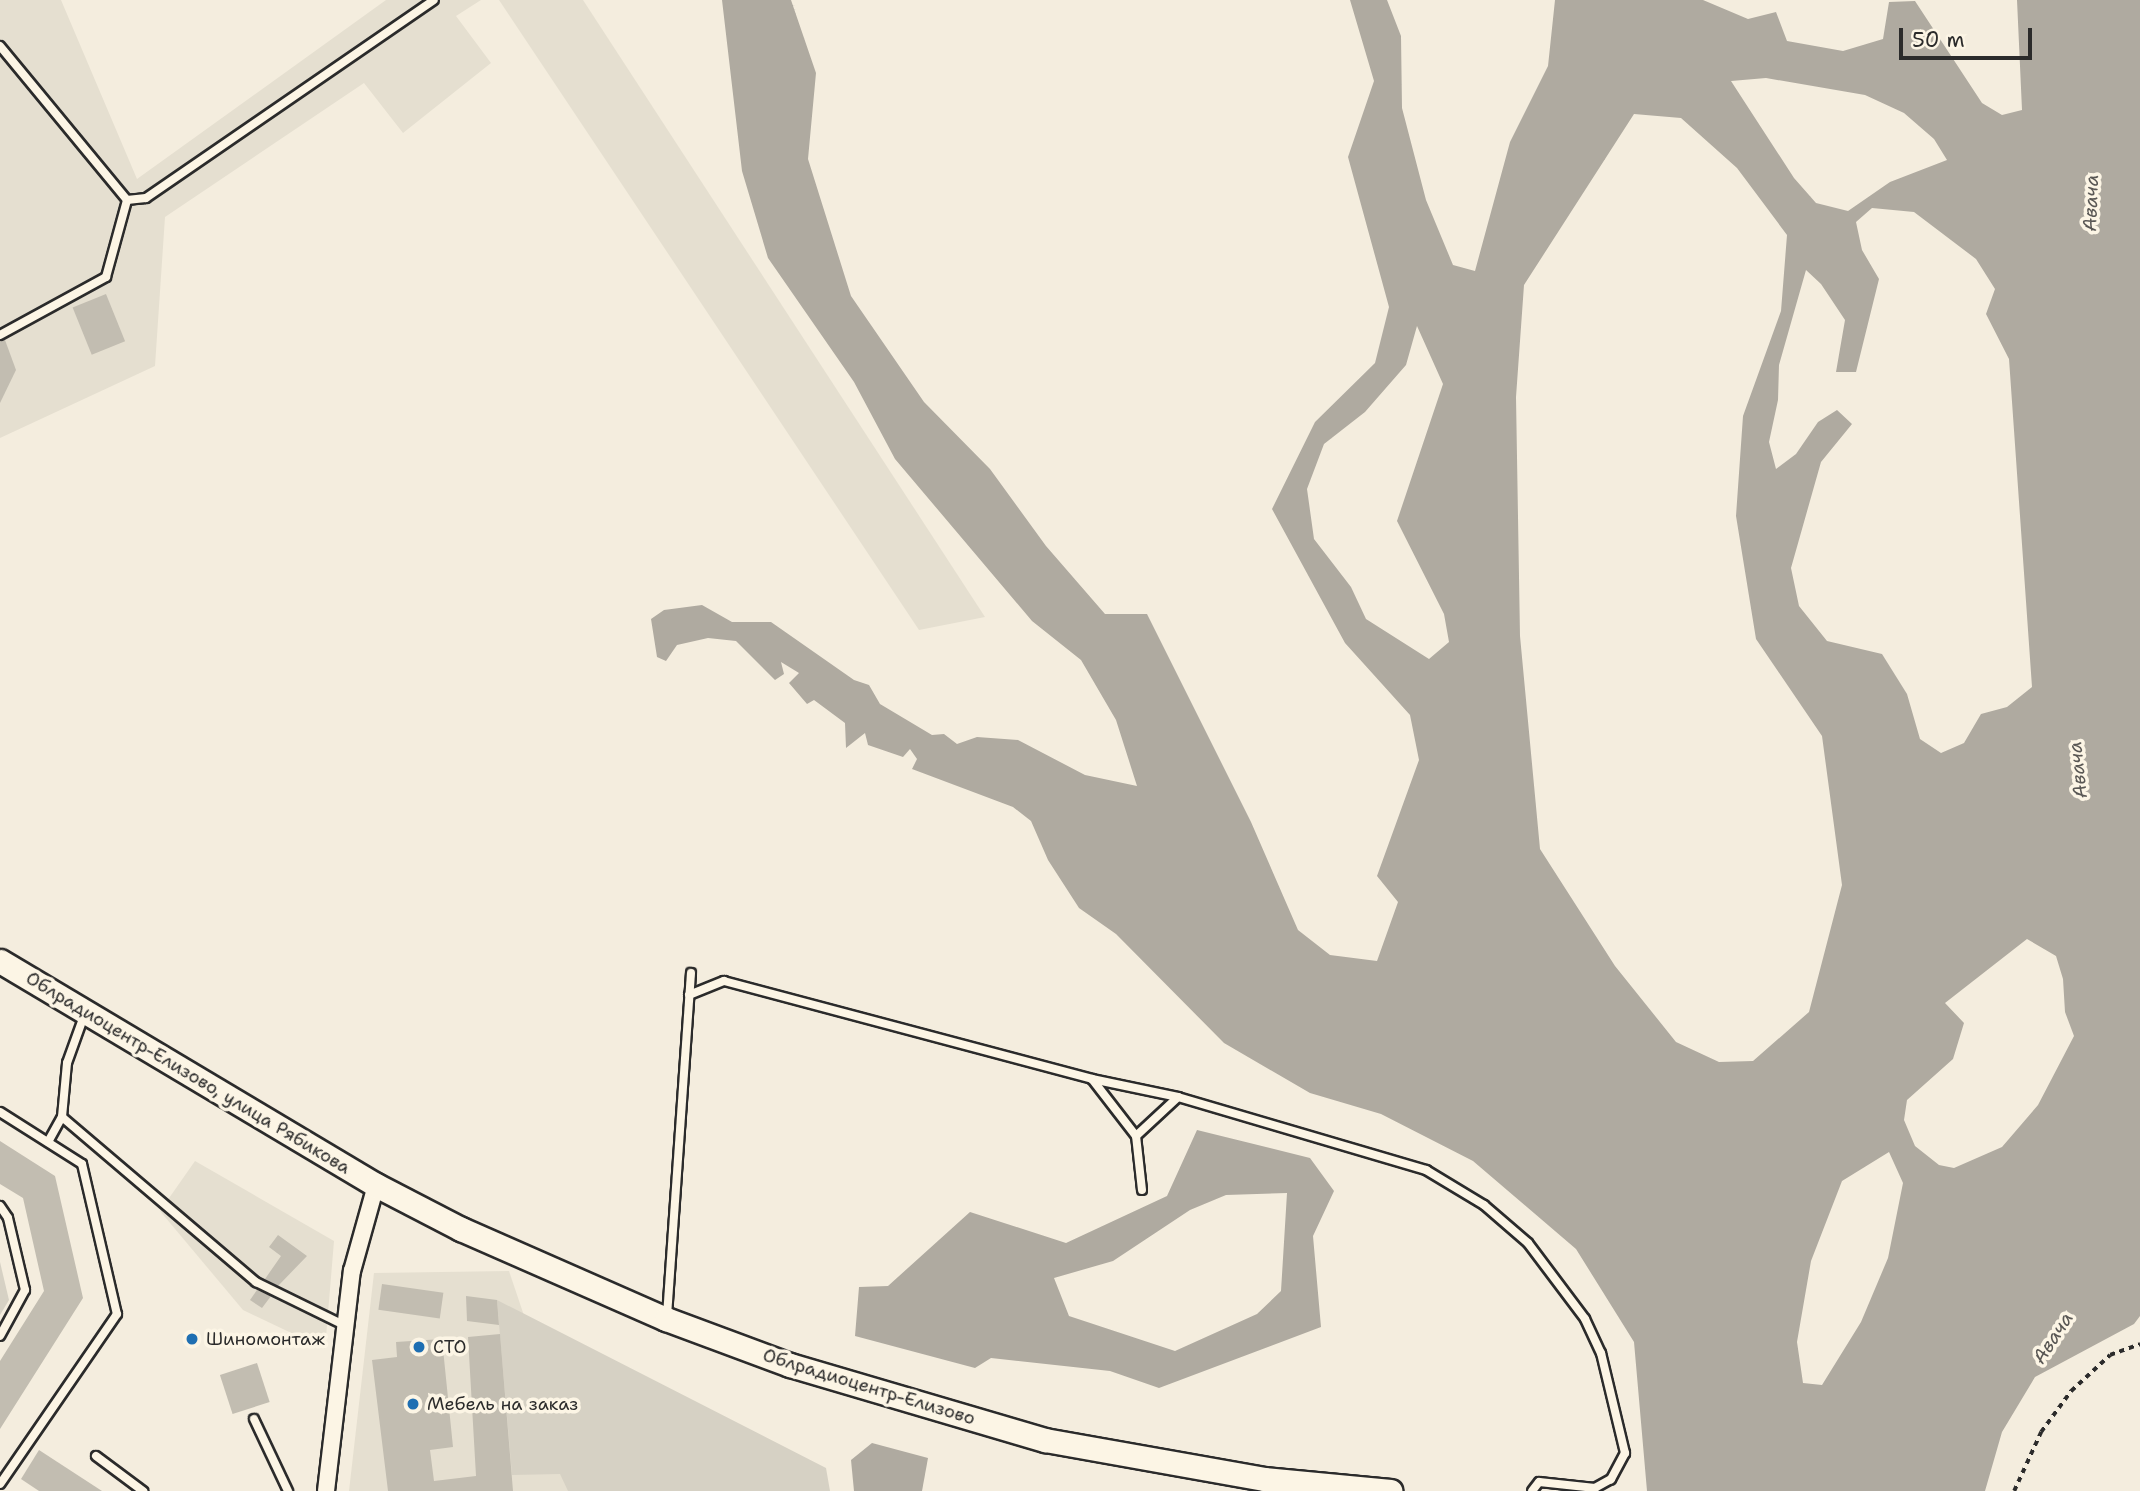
<!DOCTYPE html>
<meta charset="utf-8">
<style>
body{margin:0}
#map{position:relative;width:2140px;height:1491px;overflow:hidden;background:#f4edde;font-family:"Shantell Sans",sans-serif}
div>[style]{position:absolute}
[style*='--x']{left:calc(var(--x)*1px);top:calc(var(--y)*1px);width:calc(var(--w)*1px);rotate:calc(var(--a)*1deg)}
.built>*{inset:0;background:#e5dfd0}
.green>*{inset:0;background:#d6d1c4}
.water>*{inset:0;background:#afaaa0}
.building>*{inset:0;background:#c2bdb1;transform-origin:0 0}
.path>*{height:3.5px;margin-top:-1.75px;transform-origin:0;background:repeating-linear-gradient(90deg,#2b2b2b 0 5px,transparent 0 10px)}
.roads{filter:drop-shadow(2px 0 #2b2b2b) drop-shadow(-2px 0 #2b2b2b) drop-shadow(0 2px #2b2b2b) drop-shadow(0 -2px #2b2b2b)}
.lane>*{height:8px;margin:-4px;padding:0 4px;transform-origin:4px;border-radius:4px;background:#fcf5e5}
.street>*{height:16px;margin:-8px;padding:0 8px;transform-origin:8px;border-radius:8px;background:#fcf5e5}
.secondary>*{height:23px;margin:-11.5px;padding:0 11.5px;transform-origin:11.5px;border-radius:11.5px;background:#fcf5e5}
.dots>*{width:19px;height:19px;translate:-50% -50%;box-sizing:border-box;border:4px solid #fcf5e5;border-radius:50%}
span{translate:-50% -50%;white-space:nowrap;text-align:center;line-height:1.15;-webkit-text-stroke:7px #fcf5e5;paint-order:stroke}
.street-label{font-size:18px;color:#2b2b2b}
.poi-label{font-size:18px;color:#2b2b2b}
.left{translate:0 -50%;text-align:left}
.water-label{font-size:19px;color:#595754;font-style:italic}
.scale{position:absolute;left:1899px;top:28px;width:133px;height:32px;box-sizing:border-box;border:4px solid #2b2b2b;border-top:0;padding-left:9px;font-size:21px;line-height:24px;white-space:nowrap;color:#2b2b2b;-webkit-text-stroke:5px #fcf5e5;paint-order:stroke}
</style>
<div id="map">
<div class="built">
<i style="clip-path:polygon(0 0,61px 0,137px 179px,386px 0,481px 0,456px 16px,491px 63px,403px 133px,364px 83px,165px 217px,155px 366px,0 438px)"></i>
<i style="clip-path:polygon(499px 0,583px 0,985px 617px,919px 630px)"></i>
<i style="clip-path:polygon(195px 1161px,334px 1241px,325px 1349px,243px 1310px,160px 1211px)"></i>
<i style="clip-path:polygon(509px 1271px,583px 1491px,349px 1491px,374px 1273px)"></i>
</div>
<div class="green">
<i style="clip-path:polygon(0 1262px,9px 1300px,0 1315px)"></i>
<i style="clip-path:polygon(497px 1300px,826px 1468px,830px 1491px,568px 1491px,560px 1474px,512px 1475px)"></i>
</div>
<div class="water">
<i style="clip-path:polygon(evenodd,722px 0,791px 0,816px 73px,808px 159px,851px 296px,924px 402px,990px 469px,1046px 546px,1105px 614px,1147px 614px,1251px 822px,1298px 930px,1330px 955px,1377px 961px,1398px 902px,1377px 876px,1419px 760px,1410px 715px,1345px 643px,1272px 509px,1315px 422px,1375px 363px,1389px 307px,1348px 157px,1374px 81px,1350px 0,1387px 0,1401px 36px,1402px 108px,1426px 200px,1453px 265px,1475px 271px,1510px 142px,1548px 66px,1555px 0,1703px 0,1748px 19px,1776px 12px,1787px 41px,1843px 51px,1883px 39px,1889px 2px,1915px 1px,1982px 103px,2002px 115px,2022px 110px,2017px 0,2140px 0,2140px 1316px,2134px 1324px,2035px 1377px,2002px 1432px,1985px 1491px,1647px 1491px,1634px 1342px,1576px 1249px,1473px 1161px,1381px 1114px,1310px 1093px,1224px 1043px,1116px 934px,1079px 908px,1048px 860px,1031px 821px,1013px 807px,912px 769px,917px 759px,910px 749px,903px 757px,868px 745px,865px 733px,846px 748px,845px 723px,814px 700px,807px 704px,789px 683px,799px 673px,781px 662px,784px 674px,775px 680px,736px 641px,708px 638px,677px 645px,666px 661px,657px 657px,651px 619px,664px 610px,702px 605px,732px 622px,771px 622px,854px 680px,869px 685px,880px 704px,932px 735px,944px 734px,957px 744px,977px 737px,1018px 740px,1085px 775px,1137px 786px,1116px 720px,1081px 660px,1032px 621px,895px 459px,854px 382px,768px 258px,742px 171px,722px 0,1766px 78px,1865px 95px,1904px 113px,1934px 139px,1947px 160px,1890px 182px,1848px 211px,1816px 203px,1794px 178px,1731px 81px,1766px 78px,722px 0,1634px 114px,1681px 118px,1737px 168px,1787px 235px,1781px 311px,1743px 416px,1736px 516px,1756px 639px,1822px 736px,1842px 885px,1809px 1012px,1753px 1061px,1719px 1062px,1676px 1042px,1615px 966px,1540px 849px,1520px 636px,1516px 397px,1524px 285px,1634px 114px,722px 0,1872px 208px,1914px 212px,1976px 259px,1995px 289px,1986px 314px,2009px 359px,2032px 687px,2007px 707px,1981px 714px,1964px 743px,1941px 753px,1920px 739px,1907px 694px,1882px 654px,1827px 641px,1799px 606px,1791px 568px,1821px 462px,1852px 424px,1837px 410px,1818px 422px,1796px 454px,1776px 469px,1769px 442px,1778px 400px,1779px 365px,1806px 270px,1821px 284px,1845px 320px,1836px 372px,1856px 372px,1879px 279px,1862px 250px,1856px 222px,1872px 208px,722px 0,1417px 326px,1443px 384px,1397px 521px,1444px 614px,1449px 642px,1429px 659px,1366px 619px,1351px 587px,1314px 539px,1307px 489px,1324px 444px,1365px 412px,1406px 365px,1417px 326px,722px 0,2027px 939px,2056px 956px,2063px 979px,2065px 1012px,2074px 1036px,2038px 1105px,2002px 1147px,1954px 1168px,1939px 1165px,1915px 1146px,1904px 1120px,1907px 1100px,1953px 1059px,1964px 1023px,1945px 1003px,2027px 939px,722px 0,1889px 1152px,1903px 1183px,1888px 1258px,1861px 1322px,1822px 1385px,1803px 1383px,1797px 1342px,1811px 1261px,1842px 1181px,1889px 1152px)"></i>
<i style="clip-path:polygon(evenodd,1197px 1130px,1310px 1158px,1334px 1191px,1313px 1236px,1321px 1327px,1159px 1388px,1110px 1371px,991px 1358px,975px 1368px,855px 1336px,859px 1287px,888px 1286px,970px 1212px,1066px 1243px,1167px 1196px,1197px 1130px,1287px 1193px,1281px 1291px,1257px 1314px,1175px 1351px,1069px 1316px,1054px 1278px,1113px 1261px,1190px 1210px,1226px 1195px,1287px 1193px)"></i>
<i style="clip-path:polygon(872px 1443px,928px 1458px,922px 1491px,854px 1491px,851px 1460px)"></i>
</div>
<div class="building">
<i style="left:106px;top:294px;width:51px;height:36px;rotate:68deg"></i>
<i style="clip-path:polygon(5px 340px,16px 370px,0 403px,0 341px)"></i>
<i style="clip-path:polygon(0 1141px,55px 1176px,83px 1298px,0 1429px,0 1361px,44px 1291px,23px 1198px,0 1184px)"></i>
<i style="clip-path:polygon(278px 1235px,307px 1256px,278px 1286px,265px 1279px,281px 1256px,269px 1247px)"></i>
<i style="left:382px;top:1284px;width:62px;height:26px;rotate:8deg"></i>
<i style="clip-path:polygon(257px 1290px,271px 1296px,262px 1308px,250px 1300px)"></i>
<i style="clip-path:polygon(466px 1296px,497px 1300px,499px 1325px,467px 1321px)"></i>
<i style="clip-path:polygon(500px 1334px,513px 1491px,388px 1491px,372px 1360px,397px 1357px,396px 1342px,442px 1339px,453px 1447px,430px 1450px,434px 1481px,476px 1476px,468px 1337px)"></i>
<i style="left:257px;top:1363px;width:41px;height:39px;rotate:72deg"></i>
<i style="clip-path:polygon(39px 1450px,102px 1491px,39px 1491px,21px 1479px)"></i>
</div>
<div class="path">
<i style="--x:2014;--y:1491;--w:65;--a:-65.4"></i>
<i style="--x:2041;--y:1432;--w:51;--a:-53.8"></i>
<i style="--x:2071;--y:1391;--w:53;--a:-42.7"></i>
<i style="--x:2110;--y:1355;--w:32;--a:-20"></i>
</div>
<div class="roads">
<div class="lane">
<i style="--x:0;--y:46;--w:200;--a:50.5"></i>
<i style="--x:127;--y:200;--w:19;--a:-6"></i>
<i style="--x:146;--y:198;--w:349;--a:-34.5"></i>
<i style="--x:0;--y:335;--w:121;--a:-28.7"></i>
<i style="--x:106;--y:277;--w:80;--a:-74.7"></i>
<i style="--x:689;--y:995;--w:38;--a:-22"></i>
<i style="--x:724;--y:981;--w:381;--a:14.9"></i>
<i style="--x:1092;--y:1079;--w:72;--a:52.3"></i>
<i style="--x:85;--y:1013;--w:53;--a:109.8"></i>
<i style="--x:67;--y:1063;--w:54;--a:95.3"></i>
<i style="--x:62;--y:1117;--w:255;--a:40.4"></i>
<i style="--x:256;--y:1282;--w:100;--a:26.1"></i>
<i style="--x:1092;--y:1079;--w:88;--a:11.8"></i>
<i style="--x:0;--y:1112;--w:97;--a:32.4"></i>
<i style="--x:82;--y:1164;--w:154;--a:76.9"></i>
<i style="--x:117;--y:1314;--w:206;--a:124.5"></i>
<i style="--x:48;--y:1142;--w:29;--a:-61"></i>
<i style="--x:1142;--y:1190;--w:54;--a:-96.3"></i>
<i style="--x:1136;--y:1136;--w:57;--a:-42.9"></i>
<i style="--x:1178;--y:1097;--w:259;--a:16.4"></i>
<i style="--x:1426;--y:1170;--w:68;--a:31.1"></i>
<i style="--x:1484;--y:1205;--w:58;--a:40.8"></i>
<i style="--x:1528;--y:1243;--w:95;--a:53.1"></i>
<i style="--x:1585;--y:1319;--w:38;--a:65"></i>
<i style="--x:1601;--y:1353;--w:103;--a:76.5"></i>
<i style="--x:1625;--y:1453;--w:30;--a:118"></i>
<i style="--x:1611;--y:1479;--w:18;--a:151"></i>
<i style="--x:1595;--y:1488;--w:56;--a:-173.9"></i>
<i style="--x:1539;--y:1482;--w:11;--a:128"></i>
<i style="--x:0;--y:1206;--w:14;--a:56"></i>
<i style="--x:8;--y:1218;--w:74;--a:76.7"></i>
<i style="--x:25;--y:1290;--w:52;--a:118.5"></i>
<i style="--x:667;--y:1316;--w:344;--a:-86"></i>
<i style="--x:254;--y:1419;--w:80;--a:64.7"></i>
<i style="--x:96;--y:1456;--w:59;--a:36.7"></i>
</div>
<div class="street">
<i style="--x:326;--y:1491;--w:222;--a:-83.3"></i>
<i style="--x:352;--y:1271;--w:89;--a:-74.4"></i>
</div>
<div class="secondary">
<i style="--x:0;--y:961;--w:438;--a:30.8"></i>
<i style="--x:376;--y:1185;--w:96;--a:27.4"></i>
<i style="--x:461;--y:1229;--w:224;--a:23.7"></i>
<i style="--x:666;--y:1319;--w:132;--a:20.4"></i>
<i style="--x:790;--y:1365;--w:266;--a:16.4"></i>
<i style="--x:1045;--y:1440;--w:222;--a:10.1"></i>
<i style="--x:1264;--y:1479;--w:127;--a:5.4"></i>
</div>
</div>
<div class="dots">
<i style="left:192px;top:1339px;background:#1f6fb2"></i>
<i style="left:419px;top:1347px;background:#1f6fb2"></i>
<i style="left:413px;top:1404px;background:#1f6fb2"></i>
</div>
<div class="street-label">
<span style="left:188px;top:1073px;rotate:31deg">Облрадиоцентр-Елизово, улица Рябикова</span>
<span style="left:869px;top:1387px;rotate:17deg">Облрадиоцентр-Елизово</span>
</div>
<div class="poi-label">
<span class="left" style="left:206px;top:1339px">Шиномонтаж</span>
<span class="left" style="left:433px;top:1347px">СТО</span>
<span class="left" style="left:427px;top:1404px">Мебель на заказ</span>
</div>
<div class="water-label">
<span style="left:2091px;top:203px;rotate:-88deg">Авача</span>
<span style="left:2078px;top:770px;rotate:-96deg">Авача</span>
<span style="left:2053px;top:1338px;rotate:-57deg">Авача</span>
</div>
<div class="scale">50 m</div>
</div>
